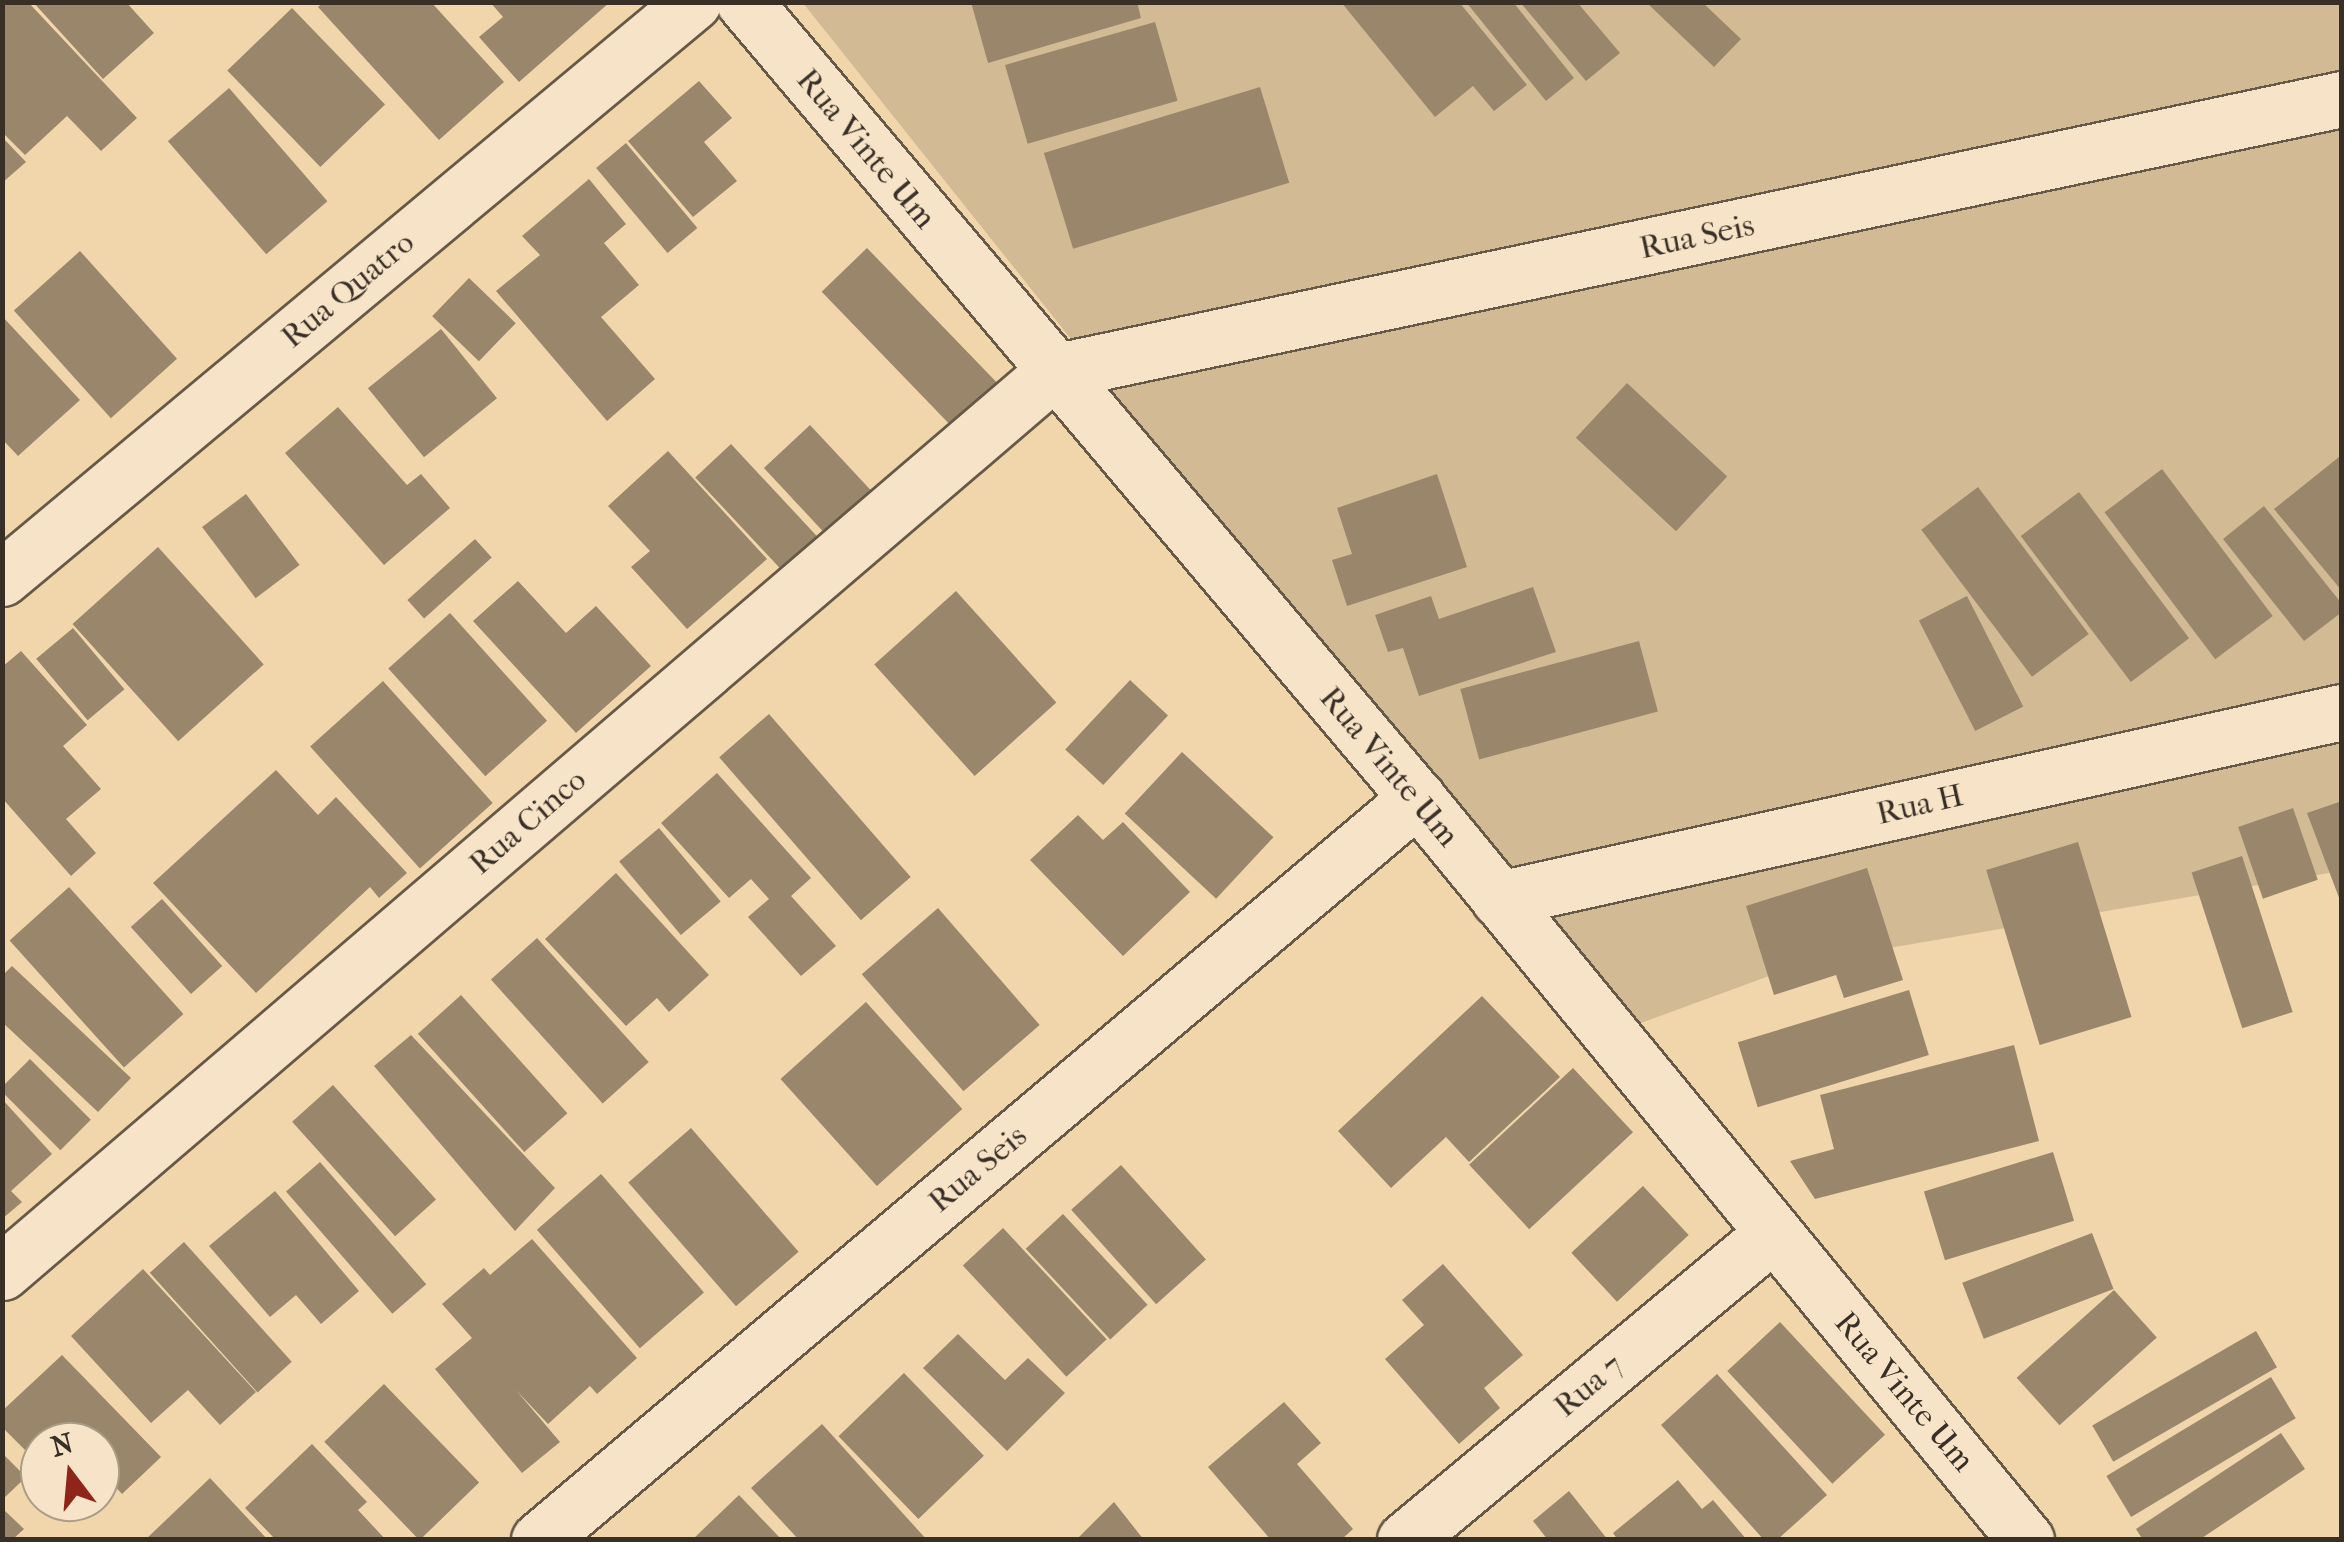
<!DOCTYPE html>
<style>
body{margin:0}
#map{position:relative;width:2344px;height:1542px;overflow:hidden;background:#f2d6ab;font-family:"IM FELL French Canon",serif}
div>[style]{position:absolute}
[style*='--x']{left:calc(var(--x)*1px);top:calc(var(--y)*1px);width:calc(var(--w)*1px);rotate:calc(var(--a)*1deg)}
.green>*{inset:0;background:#d2ba94}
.building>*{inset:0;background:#99866b;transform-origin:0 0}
.roads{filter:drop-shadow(2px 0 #665947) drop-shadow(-2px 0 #665947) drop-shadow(0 2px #665947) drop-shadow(0 -2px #665947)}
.minor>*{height:55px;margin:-27.5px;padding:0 27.5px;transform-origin:27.5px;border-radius:27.5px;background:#f7e4c8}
span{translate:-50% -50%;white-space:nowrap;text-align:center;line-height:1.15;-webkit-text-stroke:10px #f7e4c8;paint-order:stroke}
.street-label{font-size:32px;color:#382f26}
.frame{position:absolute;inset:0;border:5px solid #382f26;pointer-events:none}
.north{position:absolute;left:20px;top:1422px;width:100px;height:100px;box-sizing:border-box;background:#f7e4c8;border:2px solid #ab9c87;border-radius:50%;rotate:344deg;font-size:28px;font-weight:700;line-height:40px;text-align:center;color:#382f26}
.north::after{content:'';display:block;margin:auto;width:35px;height:45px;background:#8f2418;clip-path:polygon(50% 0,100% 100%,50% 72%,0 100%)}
</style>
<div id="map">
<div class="green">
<i style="clip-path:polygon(803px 3px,2341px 3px,2341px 871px,1807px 962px,1622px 1030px)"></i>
</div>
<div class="building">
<i style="clip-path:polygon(2px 2px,28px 2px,137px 118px,101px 151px,67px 116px,25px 155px,2px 132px)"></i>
<i style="clip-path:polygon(33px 2px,126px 2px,154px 33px,103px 79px)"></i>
<i style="clip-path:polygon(324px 2px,431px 2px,504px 82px,439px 140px,318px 7px)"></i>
<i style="clip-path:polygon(490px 2px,610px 2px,519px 82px,479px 37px,503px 17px)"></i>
<i style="clip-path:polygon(971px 2px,1137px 2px,1141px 18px,988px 63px)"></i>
<i style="clip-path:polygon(1341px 2px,1459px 2px,1527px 85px,1494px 111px,1473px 86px,1435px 117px)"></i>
<i style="clip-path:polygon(1466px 2px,1513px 2px,1574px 78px,1546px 101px)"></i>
<i style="clip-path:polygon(1520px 2px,1577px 2px,1620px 53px,1586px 81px)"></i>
<i style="clip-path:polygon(1646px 2px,1702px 2px,1741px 39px,1714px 67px)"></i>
<i style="left:292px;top:8px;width:134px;height:90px;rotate:46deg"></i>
<i style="left:1155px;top:22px;width:82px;height:156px;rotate:74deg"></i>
<i style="clip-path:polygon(699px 81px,732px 118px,704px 142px,737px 181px,693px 217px,628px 141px)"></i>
<i style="left:1260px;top:87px;width:100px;height:226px;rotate:73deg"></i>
<i style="left:229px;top:88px;width:150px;height:81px;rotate:49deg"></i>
<i style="clip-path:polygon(2px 137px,26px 162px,2px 183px)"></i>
<i style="left:626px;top:143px;width:111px;height:39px;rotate:50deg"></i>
<i style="clip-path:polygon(589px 179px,626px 224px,604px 243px,639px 285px,601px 317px,655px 379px,607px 421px,496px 291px,540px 255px,522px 236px)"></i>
<i style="left:867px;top:248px;width:190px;height:63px;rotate:46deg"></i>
<i style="left:80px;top:251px;width:145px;height:89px;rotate:48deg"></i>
<i style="left:469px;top:278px;width:65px;height:53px;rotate:44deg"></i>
<i style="clip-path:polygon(2px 316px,80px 400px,18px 456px,2px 439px)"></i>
<i style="left:441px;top:329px;width:89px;height:94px;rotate:51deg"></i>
<i style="left:1627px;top:383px;width:137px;height:75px;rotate:43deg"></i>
<i style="clip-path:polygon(338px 407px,407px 485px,421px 474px,450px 508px,384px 565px,285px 453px)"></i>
<i style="left:810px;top:425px;width:96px;height:63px;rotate:47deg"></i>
<i style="left:731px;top:444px;width:139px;height:49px;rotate:47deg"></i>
<i style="clip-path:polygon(668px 451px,767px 559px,687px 629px,631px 567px,650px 551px,608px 506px)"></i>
<i style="clip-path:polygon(2339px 457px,2342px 460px,2342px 591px,2274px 509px)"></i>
<i style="left:2162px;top:469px;width:184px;height:72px;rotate:53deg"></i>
<i style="clip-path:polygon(1437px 474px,1467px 567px,1347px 606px,1332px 560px,1352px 554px,1337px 508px)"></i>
<i style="left:1978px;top:487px;width:184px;height:71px;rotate:53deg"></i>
<i style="left:2079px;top:492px;width:183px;height:73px;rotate:53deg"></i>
<i style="left:246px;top:494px;width:89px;height:55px;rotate:53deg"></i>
<i style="clip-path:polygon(2264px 506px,2342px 604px,2342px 612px,2304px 641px,2223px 539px)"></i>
<i style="left:475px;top:539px;width:25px;height:91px;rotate:48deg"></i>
<i style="left:158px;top:547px;width:158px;height:115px;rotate:48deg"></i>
<i style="clip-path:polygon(518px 581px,566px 633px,596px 606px,651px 666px,576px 733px,473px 621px)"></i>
<i style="clip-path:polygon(1533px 587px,1556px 652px,1419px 696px,1403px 648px,1388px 652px,1375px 615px,1431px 596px,1439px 619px)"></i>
<i style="left:956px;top:591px;width:150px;height:110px;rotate:48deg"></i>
<i style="left:1967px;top:596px;width:124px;height:54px;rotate:63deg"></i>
<i style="left:450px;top:613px;width:145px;height:83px;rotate:48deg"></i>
<i style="left:73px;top:628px;width:80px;height:48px;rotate:50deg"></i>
<i style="left:1639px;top:641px;width:73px;height:185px;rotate:75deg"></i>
<i style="clip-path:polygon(21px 651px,87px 725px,63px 746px,101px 789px,66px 819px,96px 853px,71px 876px,2px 798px,2px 667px)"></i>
<i style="left:1130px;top:680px;width:52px;height:95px;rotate:43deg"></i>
<i style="left:383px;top:681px;width:164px;height:98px;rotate:48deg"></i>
<i style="left:769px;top:714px;width:216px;height:66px;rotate:49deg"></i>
<i style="left:1182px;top:752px;width:125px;height:84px;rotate:43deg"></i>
<i style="clip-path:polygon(276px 770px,318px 815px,336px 797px,407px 873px,379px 898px,370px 887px,256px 993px,153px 883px)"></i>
<i style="clip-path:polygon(717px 773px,811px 878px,791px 896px,836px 946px,801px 976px,748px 917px,769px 899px,751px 879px,729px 898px,661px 823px)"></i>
<i style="clip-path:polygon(2342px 801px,2342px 902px,2341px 903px,2307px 813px)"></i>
<i style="left:2293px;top:808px;width:76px;height:58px;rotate:71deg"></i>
<i style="clip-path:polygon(1078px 815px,1103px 840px,1123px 822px,1190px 892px,1123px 956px,1030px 860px)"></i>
<i style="left:659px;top:828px;width:96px;height:52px;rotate:50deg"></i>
<i style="left:2078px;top:842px;width:183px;height:96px;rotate:73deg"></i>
<i style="left:2242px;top:856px;width:164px;height:53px;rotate:72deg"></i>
<i style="clip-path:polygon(1867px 868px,1903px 980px,1844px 998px,1836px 975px,1774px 995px,1746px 906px)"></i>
<i style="clip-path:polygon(616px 873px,709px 975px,669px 1012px,657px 998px,626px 1026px,545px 939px)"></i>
<i style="left:69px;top:887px;width:171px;height:80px;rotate:48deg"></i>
<i style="left:162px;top:899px;width:90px;height:42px;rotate:48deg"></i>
<i style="left:938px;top:908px;width:155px;height:101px;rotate:49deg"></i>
<i style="left:537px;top:938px;width:167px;height:62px;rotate:48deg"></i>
<i style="clip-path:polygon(12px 966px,131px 1078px,98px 1112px,2px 1022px,2px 976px)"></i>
<i style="left:1909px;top:990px;width:68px;height:179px;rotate:73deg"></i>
<i style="left:461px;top:995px;width:159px;height:58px;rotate:48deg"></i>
<i style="clip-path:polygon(1482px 996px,1560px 1077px,1469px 1162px,1446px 1137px,1391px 1188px,1338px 1131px)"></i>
<i style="left:866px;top:1002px;width:144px;height:115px;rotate:48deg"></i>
<i style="clip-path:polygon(411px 1035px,555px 1188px,515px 1231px,374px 1066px)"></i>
<i style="clip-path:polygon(2014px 1045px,2039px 1141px,1815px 1199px,1790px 1161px,1834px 1149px,1820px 1095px)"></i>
<i style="left:30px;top:1059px;width:86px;height:43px;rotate:45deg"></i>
<i style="left:1573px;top:1068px;width:88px;height:142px;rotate:47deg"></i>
<i style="left:333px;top:1085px;width:154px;height:55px;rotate:48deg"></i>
<i style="clip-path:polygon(2px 1099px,52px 1154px,11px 1191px,22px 1202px,2px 1219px)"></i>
<i style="left:691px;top:1128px;width:164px;height:83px;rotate:49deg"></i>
<i style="left:2053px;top:1152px;width:72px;height:135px;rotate:73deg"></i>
<i style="left:320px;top:1162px;width:162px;height:45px;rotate:49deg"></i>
<i style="left:1121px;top:1165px;width:127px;height:67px;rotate:48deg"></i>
<i style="left:601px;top:1174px;width:157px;height:85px;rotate:49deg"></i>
<i style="left:1643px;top:1186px;width:67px;height:98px;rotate:47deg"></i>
<i style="clip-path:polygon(275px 1191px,359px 1291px,321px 1324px,296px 1295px,270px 1317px,209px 1246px)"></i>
<i style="left:1063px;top:1214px;width:124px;height:51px;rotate:47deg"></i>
<i style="left:1003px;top:1228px;width:152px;height:55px;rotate:47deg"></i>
<i style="left:2092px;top:1233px;width:60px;height:139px;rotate:69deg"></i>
<i style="clip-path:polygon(532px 1239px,637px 1358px,597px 1394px,590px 1386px,548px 1424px,516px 1390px,560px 1442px,522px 1473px,435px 1369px,472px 1338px,442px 1304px,484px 1268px,490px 1275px)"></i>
<i style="left:184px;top:1242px;width:161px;height:46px;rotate:48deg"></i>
<i style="clip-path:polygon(1443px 1264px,1523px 1355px,1484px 1388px,1500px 1408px,1459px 1444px,1385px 1359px,1424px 1325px,1402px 1300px)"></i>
<i style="clip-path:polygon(143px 1269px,256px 1392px,220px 1425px,188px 1390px,151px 1423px,71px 1336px)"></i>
<i style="left:2114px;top:1290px;width:64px;height:131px;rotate:48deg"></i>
<i style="left:1780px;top:1322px;width:154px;height:72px;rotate:47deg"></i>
<i style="left:2256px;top:1331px;width:42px;height:189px;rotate:60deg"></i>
<i style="clip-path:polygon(958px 1334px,1005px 1380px,1028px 1358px,1065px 1393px,1007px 1451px,923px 1368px)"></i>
<i style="clip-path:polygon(62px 1355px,161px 1457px,122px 1494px,100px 1470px,100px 1442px,40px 1442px,40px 1465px,2px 1427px,2px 1411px)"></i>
<i style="left:904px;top:1373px;width:115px;height:91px;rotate:46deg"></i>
<i style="clip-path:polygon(1717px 1374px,1827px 1495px,1777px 1540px,1764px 1540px,1661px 1425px)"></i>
<i style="left:2271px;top:1377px;width:48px;height:192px;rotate:59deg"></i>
<i style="left:384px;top:1384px;width:137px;height:83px;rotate:46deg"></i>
<i style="clip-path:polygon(1284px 1402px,1321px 1443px,1297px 1464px,1353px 1529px,1341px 1540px,1271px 1540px,1208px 1467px)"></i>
<i style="clip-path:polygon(822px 1424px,927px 1540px,799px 1540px,751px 1488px)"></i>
<i style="clip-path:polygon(2281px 1433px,2305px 1469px,2199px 1540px,2143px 1540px,2136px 1529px)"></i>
<i style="clip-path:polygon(312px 1444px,367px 1502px,358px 1510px,386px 1540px,276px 1540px,245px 1508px)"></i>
<i style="clip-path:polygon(2px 1453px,26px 1477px,2px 1500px)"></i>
<i style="clip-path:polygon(210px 1478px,268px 1540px,145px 1540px)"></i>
<i style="clip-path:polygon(1678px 1480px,1702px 1509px,1713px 1500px,1747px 1540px,1618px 1540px,1613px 1533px)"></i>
<i style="clip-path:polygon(1569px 1491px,1608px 1540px,1548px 1540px,1533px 1521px)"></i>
<i style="clip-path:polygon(739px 1495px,782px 1540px,692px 1540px)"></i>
<i style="clip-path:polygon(1114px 1502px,1144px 1540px,1076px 1540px)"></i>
<i style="clip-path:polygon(2px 1508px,24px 1529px,12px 1540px,2px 1540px)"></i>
</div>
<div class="roads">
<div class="minor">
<i style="--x:744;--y:2;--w:1042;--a:49.79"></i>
<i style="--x:1417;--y:798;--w:960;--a:50.62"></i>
<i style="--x:2;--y:578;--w:900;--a:-39.81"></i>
<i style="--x:1499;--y:899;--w:863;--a:-12.51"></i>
<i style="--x:2;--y:1272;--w:1384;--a:-40.57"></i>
<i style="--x:1053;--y:372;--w:1318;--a:-11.96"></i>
<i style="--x:539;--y:1540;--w:1150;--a:-40.2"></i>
<i style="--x:1405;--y:1540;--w:479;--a:-39.8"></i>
</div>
</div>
<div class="street-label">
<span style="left:866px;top:149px;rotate:50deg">Rua Vinte Um</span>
<span style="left:1697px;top:237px;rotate:-12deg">Rua Seis</span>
<span style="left:348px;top:290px;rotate:-40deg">Rua Quatro</span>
<span style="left:1389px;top:767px;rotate:50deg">Rua Vinte Um</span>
<span style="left:1920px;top:805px;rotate:-13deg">Rua H</span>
<span style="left:528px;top:822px;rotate:-41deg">Rua Cinco</span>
<span style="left:978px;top:1169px;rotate:-40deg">Rua Seis</span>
<span style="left:1589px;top:1386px;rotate:-40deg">Rua 7</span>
<span style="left:1904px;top:1392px;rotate:50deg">Rua Vinte Um</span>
</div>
<div class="frame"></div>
<div class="north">N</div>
</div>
